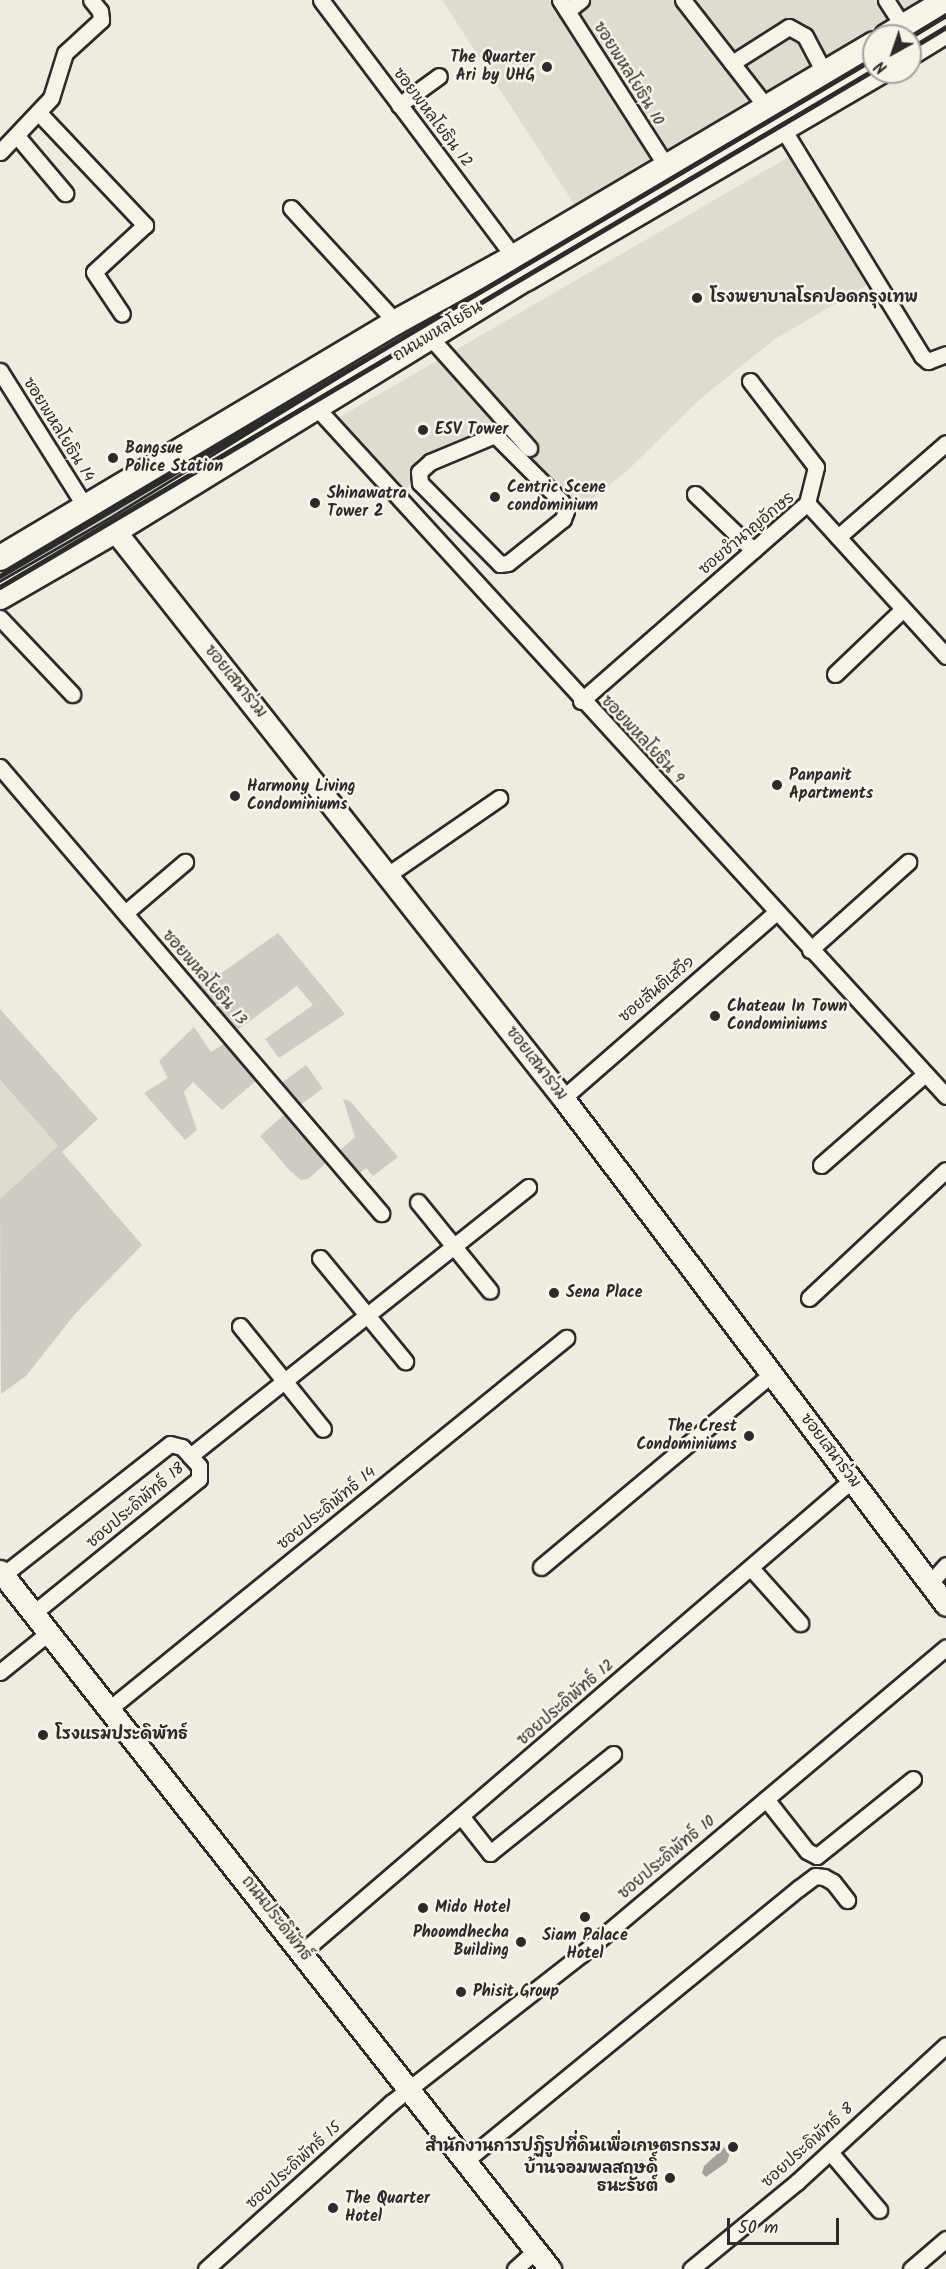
<!DOCTYPE html>
<meta charset="utf-8">
<style>
body{margin:0}
#map{position:relative;width:946px;height:2269px;overflow:hidden;background:#efebe0;font-family:Kalam,"Playpen Sans Thai",sans-serif}
div>[style]{position:absolute}
[style*='--x']{left:calc(var(--x)*1px);top:calc(var(--y)*1px);width:calc(var(--w)*1px);rotate:calc(var(--a)*1deg)}
.built>*{inset:0;background:#dedbd1}
.green>*{inset:0;background:#cfcbc2;transform-origin:0 0}
.water>*{inset:0;background:#a4a29a}
.roads{filter:drop-shadow(2px 0 #2b2b2b) drop-shadow(-2px 0 #2b2b2b) drop-shadow(0 2px #2b2b2b) drop-shadow(0 -2px #2b2b2b)}
.street>*{height:15px;margin:-7.5px;padding:0 7.5px;transform-origin:7.5px;border-radius:7.5px;background:#f7f3e8}
.secondary>*{height:21px;margin:-10.5px;padding:0 10.5px;transform-origin:10.5px;border-radius:10.5px;background:#f7f3e8}
.primary>*{height:24px;margin:-12px;padding:0 12px;transform-origin:12px;border-radius:12px;background:#f7f3e8}
.rail>*{height:4.5px;margin:-2.25px;padding:0 2.25px;transform-origin:2.25px;border-radius:2.25px;background:#2b2b2b}
.dots>*{width:16px;height:16px;translate:-50% -50%;box-sizing:border-box;border:3px solid #f7f3e8;border-radius:50%}
span{translate:-50% -50%;white-space:nowrap;text-align:center;line-height:1.15;-webkit-text-stroke:5px #f7f3e8;paint-order:stroke}
.poi-label{font-size:16px;color:#2b2b2b;font-weight:700}
.right{translate:-100% -50%;text-align:right}
.left{translate:0 -50%;text-align:left}
.street-label{font-size:16px;color:#2b2b2b}
.north{position:absolute;left:862px;top:24px;width:60px;height:60px;box-sizing:border-box;background:#f7f3e8;border:2px solid #a5a39c;border-radius:50%;rotate:220deg;font-size:16px;font-weight:700;line-height:24px;text-align:center;color:#2b2b2b}
.north::after{content:'';display:block;margin:auto;width:21px;height:27px;background:#2b2b2b;clip-path:polygon(50% 0,100% 100%,50% 72%,0 100%)}
.scale{position:absolute;left:727px;top:2218px;width:112px;height:27px;box-sizing:border-box;border:3px solid #2b2b2b;border-top:0;padding-left:8px;font-size:18px;line-height:21px;white-space:nowrap;color:#2b2b2b;-webkit-text-stroke:4px #f7f3e8;paint-order:stroke}
</style>
<div id="map">
<div class="built">
<i style="clip-path:polygon(442px 0,550px 0,557px 9px,572px 0,929px 0,576px 207px)"></i>
<i style="clip-path:polygon(794px 154px,874px 281px,775px 339px,699px 400px,628px 470px,576px 512px,501px 427px,405px 489px,338px 418px)"></i>
<i style="clip-path:polygon(0 1081px,58px 1146px,0 1199px)"></i>
</div>
<div class="green">
<i style="clip-path:polygon(850px 69px,854px 74px,0 590px,0 567px)"></i>
<i style="clip-path:polygon(278px 933px,345px 1014px,279px 1058px,265px 1039px,313px 1005px,297px 986px,235px 1032px,192px 985px,215px 969px,220px 974px)"></i>
<i style="clip-path:polygon(0 1009px,98px 1119px,62px 1152px,142px 1245px,75px 1314px,26px 1376px,1px 1394px,0 1199px,58px 1146px,0 1080px)"></i>
<i style="clip-path:polygon(194px 1027px,211px 1052px,225px 1043px,257px 1080px,222px 1110px,193px 1082px,184px 1092px,197px 1130px,185px 1140px,144px 1093px,168px 1078px,159px 1061px)"></i>
<i style="left:306px;top:1065px;width:29px;height:33px;rotate:54deg"></i>
<i style="clip-path:polygon(343px 1099px,350px 1101px,398px 1157px,373px 1176px,366px 1168px,357px 1176px,336px 1154px,355px 1137px)"></i>
<i style="clip-path:polygon(286px 1113px,328px 1161px,308px 1179px,301px 1180px,290px 1171px,260px 1136px)"></i>
</div>
<div class="water">
<i style="clip-path:polygon(725px 2147px,731px 2149px,727px 2162px,706px 2177px,702px 2173px,704px 2166px)"></i>
</div>
<div class="roads">
<div class="street">
<i style="--x:321;--y:0;--w:321;--a:53.1"></i>
<i style="--x:560;--y:0;--w:198;--a:57.4"></i>
<i style="--x:683;--y:0;--w:137;--a:52.1"></i>
<i style="--x:886;--y:0;--w:31;--a:57"></i>
<i style="--x:567;--y:11;--w:18;--a:-38"></i>
<i style="--x:732;--y:63;--w:67;--a:-32.3"></i>
<i style="--x:789;--y:27;--w:18;--a:29"></i>
<i style="--x:805;--y:36;--w:43;--a:62.2"></i>
<i style="--x:399;--y:105;--w:49;--a:-35.9"></i>
<i style="--x:38;--y:112;--w:156;--a:46.6"></i>
<i style="--x:145;--y:225;--w:69;--a:137.3"></i>
<i style="--x:94;--y:272;--w:50;--a:56.3"></i>
<i style="--x:783;--y:129;--w:266;--a:58.5"></i>
<i style="--x:922;--y:356;--w:8;--a:40"></i>
<i style="--x:928;--y:361;--w:19;--a:-21"></i>
<i style="--x:17;--y:136;--w:75;--a:49.9"></i>
<i style="--x:0;--y:152;--w:74;--a:-46.6"></i>
<i style="--x:51;--y:98;--w:47;--a:-72.7"></i>
<i style="--x:65;--y:53;--w:49;--a:-42.5"></i>
<i style="--x:101;--y:20;--w:9;--a:-96"></i>
<i style="--x:100;--y:11;--w:14;--a:-129"></i>
<i style="--x:291;--y:208;--w:155;--a:47.4"></i>
<i style="--x:430;--y:337;--w:149;--a:48.3"></i>
<i style="--x:0;--y:371;--w:162;--a:57.9"></i>
<i style="--x:750;--y:381;--w:108;--a:52.5"></i>
<i style="--x:816;--y:467;--w:37;--a:104"></i>
<i style="--x:315;--y:406;--w:935;--a:47.56"></i>
<i style="--x:495;--y:435;--w:93;--a:45"></i>
<i style="--x:561;--y:501;--w:11;--a:63"></i>
<i style="--x:566;--y:511;--w:9;--a:111"></i>
<i style="--x:563;--y:519;--w:70;--a:141.3"></i>
<i style="--x:508;--y:563;--w:8;--a:173"></i>
<i style="--x:500;--y:564;--w:114;--a:-134.6"></i>
<i style="--x:420;--y:483;--w:11;--a:-95"></i>
<i style="--x:419;--y:472;--w:15;--a:-42"></i>
<i style="--x:430;--y:462;--w:70;--a:-22.6"></i>
<i style="--x:695;--y:494;--w:81;--a:44"></i>
<i style="--x:807;--y:503;--w:207;--a:47.7"></i>
<i style="--x:838;--y:537;--w:143;--a:-41"></i>
<i style="--x:0;--y:618;--w:105;--a:46.5"></i>
<i style="--x:835;--y:674;--w:94;--a:-43.7"></i>
<i style="--x:581;--y:701;--w:300;--a:-41.2"></i>
<i style="--x:0;--y:767;--w:587;--a:49.49"></i>
<i style="--x:389;--y:874;--w:134;--a:-34.6"></i>
<i style="--x:125;--y:913;--w:79;--a:-40.4"></i>
<i style="--x:810;--y:950;--w:132;--a:-41.9"></i>
<i style="--x:563;--y:1098;--w:284;--a:-41.1"></i>
<i style="--x:821;--y:1165;--w:138;--a:-41.2"></i>
<i style="--x:418;--y:1202;--w:114;--a:51"></i>
<i style="--x:320;--y:1258;--w:134;--a:50.5"></i>
<i style="--x:809;--y:1298;--w:187;--a:-43.1"></i>
<i style="--x:240;--y:1326;--w:132;--a:51.1"></i>
<i style="--x:190;--y:1456;--w:432;--a:-38.5"></i>
<i style="--x:541;--y:1567;--w:301;--a:-39.9"></i>
<i style="--x:751;--y:1568;--w:74;--a:48.3"></i>
<i style="--x:3;--y:1575;--w:212;--a:-38.1"></i>
<i style="--x:170;--y:1444;--w:12;--a:14"></i>
<i style="--x:182;--y:1447;--w:25;--a:48"></i>
<i style="--x:199;--y:1466;--w:13;--a:90"></i>
<i style="--x:199;--y:1479;--w:215;--a:141"></i>
<i style="--x:930;--y:1583;--w:24;--a:-48"></i>
<i style="--x:0;--y:1672;--w:60;--a:-39"></i>
<i style="--x:109;--y:1709;--w:589;--a:-39.07"></i>
<i style="--x:766;--y:1799;--w:66;--a:51.7"></i>
<i style="--x:807;--y:1851;--w:11;--a:27"></i>
<i style="--x:817;--y:1856;--w:123;--a:-38.7"></i>
<i style="--x:461;--y:1816;--w:47;--a:51.9"></i>
<i style="--x:490;--y:1853;--w:158;--a:-38.8"></i>
<i style="--x:302;--y:1952;--w:725;--a:-40.64"></i>
<i style="--x:830;--y:2152;--w:76;--a:49.8"></i>
<i style="--x:464;--y:2162;--w:433;--a:-39.3"></i>
<i style="--x:799;--y:1888;--w:20;--a:-37"></i>
<i style="--x:815;--y:1876;--w:9;--a:6"></i>
<i style="--x:824;--y:1877;--w:10;--a:29"></i>
<i style="--x:833;--y:1882;--w:23;--a:52"></i>
<i style="--x:206;--y:2269;--w:249;--a:-41.9"></i>
<i style="--x:391;--y:2103;--w:242;--a:-38"></i>
<i style="--x:582;--y:1954;--w:476;--a:-40.1"></i>
<i style="--x:515;--y:2269;--w:28;--a:-42"></i>
<i style="--x:691;--y:2269;--w:137;--a:-39.4"></i>
<i style="--x:797;--y:2182;--w:202;--a:-42.6"></i>
<i style="--x:911;--y:2269;--w:46;--a:-40.6"></i>
</div>
<div class="secondary">
<i style="--x:115;--y:531;--w:723;--a:51.69"></i>
<i style="--x:563;--y:1098;--w:635;--a:52.93"></i>
<i style="--x:0;--y:1571;--w:889;--a:51.76"></i>
</div>
<div class="primary">
<i style="--x:887;--y:36;--w:69;--a:-30.7"></i>
<i style="--x:910;--y:53;--w:42;--a:-31.4"></i>
<i style="--x:0;--y:558;--w:461;--a:-30.8"></i>
<i style="--x:396;--y:322;--w:135;--a:-28.8"></i>
<i style="--x:514;--y:257;--w:418;--a:-30.6"></i>
<i style="--x:0;--y:597;--w:133;--a:-29.9"></i>
<i style="--x:115;--y:531;--w:483;--a:-31.6"></i>
<i style="--x:527;--y:278;--w:408;--a:-30.3"></i>
</div>
</div>
<div class="rail">
<i style="--x:910;--y:37;--w:42;--a:-31.4"></i>
<i style="--x:910;--y:49;--w:42;--a:-31.4"></i>
<i style="--x:0;--y:576;--w:1016;--a:-30.65"></i>
<i style="--x:0;--y:587;--w:1015;--a:-30.61"></i>
</div>
<div class="dots">
<i style="left:547px;top:67px;background:#2b2b2b"></i>
<i style="left:697px;top:298px;background:#2b2b2b"></i>
<i style="left:423px;top:430px;background:#2b2b2b"></i>
<i style="left:113px;top:458px;background:#2b2b2b"></i>
<i style="left:495px;top:497px;background:#2b2b2b"></i>
<i style="left:315px;top:503px;background:#2b2b2b"></i>
<i style="left:777px;top:785px;background:#2b2b2b"></i>
<i style="left:235px;top:796px;background:#2b2b2b"></i>
<i style="left:715px;top:1016px;background:#2b2b2b"></i>
<i style="left:554px;top:1293px;background:#2b2b2b"></i>
<i style="left:749px;top:1436px;background:#2b2b2b"></i>
<i style="left:43px;top:1735px;background:#2b2b2b"></i>
<i style="left:423px;top:1908px;background:#2b2b2b"></i>
<i style="left:585px;top:1917px;background:#2b2b2b"></i>
<i style="left:521px;top:1942px;background:#2b2b2b"></i>
<i style="left:461px;top:1992px;background:#2b2b2b"></i>
<i style="left:733px;top:2147px;background:#2b2b2b"></i>
<i style="left:670px;top:2178px;background:#2b2b2b"></i>
<i style="left:333px;top:2208px;background:#2b2b2b"></i>
</div>
<div class="poi-label">
<span class="right" style="left:535px;top:67px">The Quarter<br>Ari by UHG</span>
<span class="left" style="left:710px;top:298px">โรงพยาบาลโรคปอดกรุงเทพ</span>
<span class="left" style="left:435px;top:430px">ESV Tower</span>
<span class="left" style="left:125px;top:458px">Bangsue<br>Police Station</span>
<span class="left" style="left:507px;top:497px">Centric Scene<br>condominium</span>
<span class="left" style="left:327px;top:503px">Shinawatra<br>Tower 2</span>
<span class="left" style="left:789px;top:785px">Panpanit<br>Apartments</span>
<span class="left" style="left:247px;top:796px">Harmony Living<br>Condominiums</span>
<span class="left" style="left:727px;top:1016px">Chateau In Town<br>Condominiums</span>
<span class="left" style="left:566px;top:1293px">Sena Place</span>
<span class="right" style="left:737px;top:1436px">The Crest<br>Condominiums</span>
<span class="left" style="left:55px;top:1735px">โรงแรมประดิพัทธ์</span>
<span class="left" style="left:435px;top:1908px">Mido Hotel</span>
<span class="right" style="left:509px;top:1942px">Phoomdhecha<br>Building</span>
<span style="left:585px;top:1945px">Siam Palace<br>Hotel</span>
<span class="left" style="left:473px;top:1992px">Phisit Group</span>
<span class="right" style="left:721px;top:2147px">สำนักงานการปฏิรูปที่ดินเพื่อเกษตรกรรม</span>
<span class="right" style="left:658px;top:2178px">บ้านจอมพลสฤษดิ์<br>ธนะรัชต์</span>
<span class="left" style="left:345px;top:2208px">The Quarter<br>Hotel</span>
</div>
<div class="street-label">
<span style="left:628px;top:74px;rotate:58deg">ซอยพหลโยธิน 10</span>
<span style="left:432px;top:118px;rotate:53deg">ซอยพหลโยธิน 12</span>
<span style="left:438px;top:332px;rotate:-31deg">ถนนพหลโยธิน</span>
<span style="left:58px;top:430px;rotate:58deg">ซอยพหลโยธิน 14</span>
<span style="left:747px;top:534px;rotate:-40deg">ซอยชำนาญอักษร</span>
<span style="left:235px;top:682px;rotate:51deg">ซอยเสนาร่วม</span>
<span style="left:642px;top:740px;rotate:47deg">ซอยพหลโยธิน 9</span>
<span style="left:204px;top:978px;rotate:49deg">ซอยพหลโยธิน 13</span>
<span style="left:657px;top:990px;rotate:-40deg">ซอยสันติเสวี๑</span>
<span style="left:536px;top:1064px;rotate:52deg">ซอยเสนาร่วม</span>
<span style="left:830px;top:1451px;rotate:53deg">ซอยเสนาร่วม</span>
<span style="left:136px;top:1506px;rotate:-40deg">ซอยประดิพัทธ์ 18</span>
<span style="left:327px;top:1509px;rotate:-39deg">ซอยประดิพัทธ์ 14</span>
<span style="left:566px;top:1703px;rotate:-41deg">ซอยประดิพัทธ์ 12</span>
<span style="left:667px;top:1858px;rotate:-40deg">ซอยประดิพัทธ์ 10</span>
<span style="left:276px;top:1919px;rotate:52deg">ถนนประดิพัทธ์</span>
<span style="left:808px;top:2146px;rotate:-42deg">ซอยประดิพัทธ์ 8</span>
<span style="left:294px;top:2166px;rotate:-42deg">ซอยประดิพัทธ์ 15</span>
</div>
<div class="north">N</div>
<div class="scale">50 m</div>
</div>
